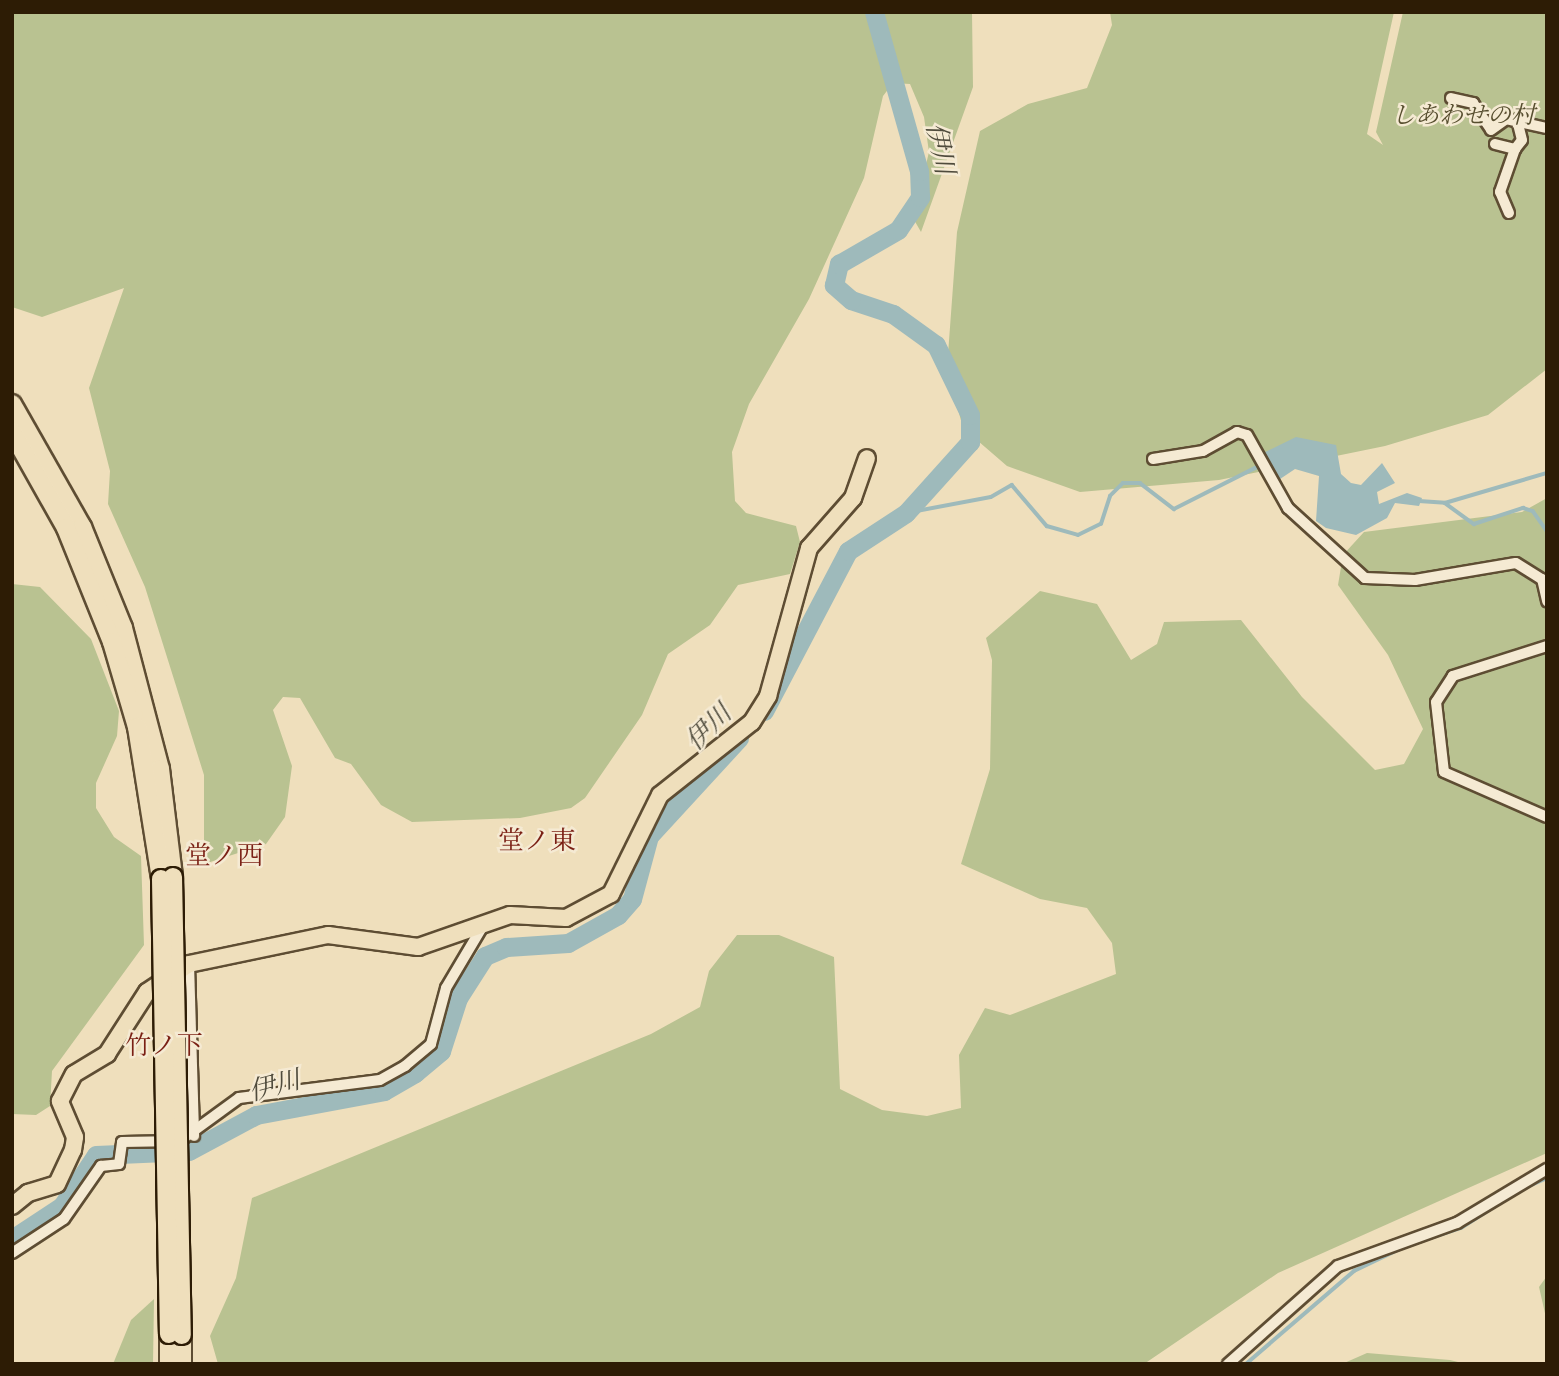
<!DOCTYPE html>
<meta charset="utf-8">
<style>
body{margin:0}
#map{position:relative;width:1559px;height:1376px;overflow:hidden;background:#efdfbc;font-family:"Old Standard TT","Noto Serif JP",serif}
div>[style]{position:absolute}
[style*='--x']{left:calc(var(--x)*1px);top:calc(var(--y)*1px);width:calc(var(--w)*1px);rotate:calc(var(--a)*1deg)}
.green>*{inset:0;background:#b9c291}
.water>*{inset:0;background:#9ebabb}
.stream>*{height:3.5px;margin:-1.75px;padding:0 1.75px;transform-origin:1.75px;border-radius:1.75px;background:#9ebabb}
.river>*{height:19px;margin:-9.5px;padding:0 9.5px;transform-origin:9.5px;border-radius:9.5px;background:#9ebabb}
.roads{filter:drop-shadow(2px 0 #5e4d33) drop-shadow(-2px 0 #5e4d33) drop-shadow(0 2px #5e4d33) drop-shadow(0 -2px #5e4d33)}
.minor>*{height:10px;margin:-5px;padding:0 5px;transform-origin:5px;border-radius:5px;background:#f5ead3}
.primary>*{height:16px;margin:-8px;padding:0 8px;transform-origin:8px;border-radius:8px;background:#efdfbc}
.motorway>*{height:18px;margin:-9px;padding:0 9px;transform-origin:9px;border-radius:9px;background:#efdfbc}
.bridges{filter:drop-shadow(2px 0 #2d1c05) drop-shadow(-2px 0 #2d1c05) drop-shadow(0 2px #2d1c05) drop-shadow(0 -2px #2d1c05)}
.motorway-bridge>*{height:18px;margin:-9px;padding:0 9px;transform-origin:9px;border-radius:9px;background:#efdfbc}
span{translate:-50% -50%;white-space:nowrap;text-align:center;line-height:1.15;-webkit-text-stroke:5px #f5ead3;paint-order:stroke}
.park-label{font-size:24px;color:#574e2f;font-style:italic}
.water-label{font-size:26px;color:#4f4b3c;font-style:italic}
.neighbourhood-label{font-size:26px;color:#7a1f14}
.frame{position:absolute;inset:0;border:14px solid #2d1c05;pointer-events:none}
</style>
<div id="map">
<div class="green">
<i style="clip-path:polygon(12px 12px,972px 12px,973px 87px,921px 232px,913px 218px,929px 152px,924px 117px,910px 84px,893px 83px,883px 96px,864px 178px,809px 299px,749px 404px,732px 452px,735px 501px,746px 513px,796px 526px,800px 542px,790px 574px,738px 585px,710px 625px,668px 654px,642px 715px,585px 798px,571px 808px,520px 818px,412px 822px,381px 805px,351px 764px,335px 758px,300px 698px,283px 697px,273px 710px,292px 766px,285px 817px,266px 844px,204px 864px,204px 775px,145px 587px,108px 504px,110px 471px,89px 388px,124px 288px,42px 317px,12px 307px)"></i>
<i style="clip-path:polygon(1110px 12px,1394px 12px,1367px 134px,1383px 145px,1376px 132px,1403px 12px,1547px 12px,1547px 369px,1488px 415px,1385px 446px,1219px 480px,1080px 492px,1007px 466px,963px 428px,947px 368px,957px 232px,980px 131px,1028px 104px,1087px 88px,1112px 25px)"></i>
<i style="clip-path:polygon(1547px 498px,1547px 1153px,1278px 1273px,1144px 1364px,218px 1364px,210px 1336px,236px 1278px,252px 1198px,651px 1034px,700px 1007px,709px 971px,737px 935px,779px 935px,834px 957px,840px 1089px,882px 1110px,927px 1116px,961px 1108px,959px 1055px,985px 1008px,1010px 1015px,1116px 974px,1112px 943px,1087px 908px,1040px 899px,961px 864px,990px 769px,992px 660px,986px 638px,1040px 591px,1097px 604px,1131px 660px,1157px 644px,1164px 622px,1241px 620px,1302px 697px,1375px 770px,1404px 764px,1423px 729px,1388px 655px,1338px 585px,1343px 555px,1364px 532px,1522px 512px)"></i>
<i style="clip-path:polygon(12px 584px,40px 587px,91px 639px,119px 711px,117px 736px,96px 783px,96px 808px,114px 837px,141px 856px,144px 945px,52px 1071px,50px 1106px,36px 1115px,12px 1114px)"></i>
<i style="clip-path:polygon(1547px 1276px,1547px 1322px,1539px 1287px)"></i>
<i style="clip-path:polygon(154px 1299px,153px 1364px,113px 1364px,131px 1320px)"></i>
<i style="clip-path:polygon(1367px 1353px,1450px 1360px,1466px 1364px,1342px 1364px)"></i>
</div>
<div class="water">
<i style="clip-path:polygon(1296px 437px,1336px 445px,1341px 474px,1351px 483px,1361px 485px,1382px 463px,1395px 483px,1377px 492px,1379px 504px,1407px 493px,1422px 498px,1419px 506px,1395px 503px,1387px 518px,1356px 535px,1326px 528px,1316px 521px,1319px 476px,1295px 469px,1274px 483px,1259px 455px)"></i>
</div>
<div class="stream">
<i style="--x:1419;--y:501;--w:26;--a:4"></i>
<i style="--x:1445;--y:503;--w:36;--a:36"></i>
<i style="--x:1474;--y:524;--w:52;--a:-18.1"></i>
<i style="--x:1523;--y:508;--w:10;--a:17"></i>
<i style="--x:1533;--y:511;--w:24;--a:55"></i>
<i style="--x:1445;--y:503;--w:106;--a:-16.4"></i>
<i style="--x:906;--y:513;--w:86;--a:-10.7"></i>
<i style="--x:991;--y:497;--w:24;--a:-30"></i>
<i style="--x:1012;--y:485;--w:54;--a:49.5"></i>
<i style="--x:1047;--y:526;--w:32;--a:16"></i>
<i style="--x:1078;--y:535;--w:25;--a:-26"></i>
<i style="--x:1101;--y:524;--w:29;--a:-72"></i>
<i style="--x:1110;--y:496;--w:18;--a:-45"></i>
<i style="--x:1123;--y:483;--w:17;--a:0"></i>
<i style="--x:1140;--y:483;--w:43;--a:37.4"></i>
<i style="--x:1174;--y:509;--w:100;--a:-26.8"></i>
<i style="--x:1520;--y:1190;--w:30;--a:-24"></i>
<i style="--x:1415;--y:1243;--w:48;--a:-18.1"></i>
<i style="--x:1461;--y:1228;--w:59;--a:-32.6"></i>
<i style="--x:1246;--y:1364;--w:143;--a:-40.7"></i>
<i style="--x:1354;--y:1271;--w:55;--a:-25.6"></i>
</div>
<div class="river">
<i style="--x:764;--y:711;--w:181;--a:-62.3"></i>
<i style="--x:848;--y:551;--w:69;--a:-33.2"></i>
<i style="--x:906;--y:513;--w:96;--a:-48"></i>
<i style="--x:970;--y:442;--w:27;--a:-90"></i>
<i style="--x:970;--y:415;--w:78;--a:-115.9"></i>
<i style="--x:936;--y:345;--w:53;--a:-144.2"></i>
<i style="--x:893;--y:314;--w:44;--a:-161.6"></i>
<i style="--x:851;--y:300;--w:23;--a:-139"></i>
<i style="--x:834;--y:285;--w:22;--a:-77"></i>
<i style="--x:839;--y:264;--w:68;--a:-30"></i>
<i style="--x:898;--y:230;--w:40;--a:-56"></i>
<i style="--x:920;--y:197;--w:26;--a:-92"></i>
<i style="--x:919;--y:171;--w:165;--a:-105.8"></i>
<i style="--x:12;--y:1239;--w:60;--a:-33.4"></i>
<i style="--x:62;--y:1206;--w:61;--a:-56.3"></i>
<i style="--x:96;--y:1155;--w:93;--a:-2.5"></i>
<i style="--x:189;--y:1151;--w:76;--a:-28.2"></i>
<i style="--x:256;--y:1115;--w:130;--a:-10.6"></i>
<i style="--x:384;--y:1091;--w:36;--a:-30"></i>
<i style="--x:415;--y:1073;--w:34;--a:-40"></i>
<i style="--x:441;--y:1051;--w:56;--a:-72.2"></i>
<i style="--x:458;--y:998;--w:50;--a:-57.3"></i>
<i style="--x:485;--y:956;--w:23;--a:-23"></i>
<i style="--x:506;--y:947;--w:62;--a:-3.7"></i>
<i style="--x:568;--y:943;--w:57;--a:-29.2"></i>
<i style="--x:618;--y:915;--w:21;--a:-49"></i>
<i style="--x:632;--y:899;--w:65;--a:-74.9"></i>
<i style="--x:649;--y:836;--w:133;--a:-47.4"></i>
</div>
<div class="roads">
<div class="minor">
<i style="--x:1451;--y:98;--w:23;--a:13"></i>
<i style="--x:1473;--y:103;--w:32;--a:56"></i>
<i style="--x:1491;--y:130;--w:19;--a:-36"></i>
<i style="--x:1506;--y:119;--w:42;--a:12.4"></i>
<i style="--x:1495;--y:144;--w:21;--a:14"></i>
<i style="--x:1515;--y:149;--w:11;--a:-52"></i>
<i style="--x:1522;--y:140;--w:21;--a:-104"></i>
<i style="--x:1509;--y:213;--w:23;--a:-113"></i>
<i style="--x:1500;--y:192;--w:46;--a:-70.8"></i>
<i style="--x:1153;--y:459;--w:51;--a:-9.1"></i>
<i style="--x:1203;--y:451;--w:39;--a:-29"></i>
<i style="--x:1237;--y:432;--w:10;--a:17"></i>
<i style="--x:1247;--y:435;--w:84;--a:60.7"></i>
<i style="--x:1288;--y:508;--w:104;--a:42.3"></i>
<i style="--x:1365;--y:578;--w:50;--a:2.3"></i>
<i style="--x:1415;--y:580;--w:102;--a:-9.6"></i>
<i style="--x:1516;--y:563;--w:31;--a:32"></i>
<i style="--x:1542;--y:579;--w:23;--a:77"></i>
<i style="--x:1547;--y:646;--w:99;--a:162.3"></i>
<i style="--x:1453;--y:676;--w:31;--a:123"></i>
<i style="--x:1436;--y:702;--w:70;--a:83.5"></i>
<i style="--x:1444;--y:772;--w:112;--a:23.6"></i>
<i style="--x:189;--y:964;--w:172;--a:88.3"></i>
<i style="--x:12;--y:1253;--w:62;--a:-33.2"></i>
<i style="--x:64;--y:1219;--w:65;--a:-55.1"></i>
<i style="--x:101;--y:1166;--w:18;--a:-6"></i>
<i style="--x:119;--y:1164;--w:22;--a:-82"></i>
<i style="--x:122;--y:1142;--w:58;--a:-1"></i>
<i style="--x:180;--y:1141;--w:73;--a:-36.1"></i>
<i style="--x:239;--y:1098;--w:142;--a:-7.3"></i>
<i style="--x:380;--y:1080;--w:29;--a:-29"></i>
<i style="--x:405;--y:1066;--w:34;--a:-40"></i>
<i style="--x:431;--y:1044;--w:58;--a:-75"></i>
<i style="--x:446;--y:988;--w:69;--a:-59.3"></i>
<i style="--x:1228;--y:1364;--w:147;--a:-41.7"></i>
<i style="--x:1338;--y:1266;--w:127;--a:-19.9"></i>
<i style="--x:1457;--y:1223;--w:105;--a:-31"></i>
</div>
<div class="primary">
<i style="--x:12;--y:1206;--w:21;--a:-39"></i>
<i style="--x:28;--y:1193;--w:30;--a:-17"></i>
<i style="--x:57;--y:1184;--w:38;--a:-65"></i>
<i style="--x:73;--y:1150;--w:13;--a:-81"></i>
<i style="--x:75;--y:1137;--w:39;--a:-113"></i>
<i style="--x:60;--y:1101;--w:30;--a:-63"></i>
<i style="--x:74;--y:1074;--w:39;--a:-31"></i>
<i style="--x:107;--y:1054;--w:74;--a:-57.2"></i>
<i style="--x:147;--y:992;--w:50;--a:-33.7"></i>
<i style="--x:189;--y:964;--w:142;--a:-11.8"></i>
<i style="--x:328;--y:935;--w:91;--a:7.6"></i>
<i style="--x:418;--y:947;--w:97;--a:-19.2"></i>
<i style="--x:510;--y:915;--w:56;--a:3.1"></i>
<i style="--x:566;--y:918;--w:51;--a:-28.1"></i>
<i style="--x:611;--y:894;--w:110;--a:-63.7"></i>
<i style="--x:660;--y:795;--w:117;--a:-38.4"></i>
<i style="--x:752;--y:722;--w:31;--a:-58"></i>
<i style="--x:768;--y:696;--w:154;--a:-74.5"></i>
<i style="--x:809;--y:548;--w:67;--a:-48.7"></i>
<i style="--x:853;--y:498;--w:42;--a:-70.7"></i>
</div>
<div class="motorway">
<i style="--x:12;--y:404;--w:142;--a:60.4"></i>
<i style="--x:82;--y:527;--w:109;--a:67.9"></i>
<i style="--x:123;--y:628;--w:146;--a:75.3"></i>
<i style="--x:160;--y:769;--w:109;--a:83.1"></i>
<i style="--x:12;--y:432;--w:110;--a:60.6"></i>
<i style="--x:66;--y:528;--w:123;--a:68"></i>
<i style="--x:112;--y:642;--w:89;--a:73.6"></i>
<i style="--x:137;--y:727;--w:154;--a:81"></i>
<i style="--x:169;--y:1334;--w:30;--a:90"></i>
<i style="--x:182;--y:1335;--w:29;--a:90"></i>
</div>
</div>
<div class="bridges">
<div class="motorway-bridge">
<i style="--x:173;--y:877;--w:458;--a:88.9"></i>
<i style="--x:161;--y:879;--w:455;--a:89"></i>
</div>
</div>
<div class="park-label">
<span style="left:1463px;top:118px">しあわせの村</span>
</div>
<div class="water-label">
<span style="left:938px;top:149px;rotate:78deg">伊川</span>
<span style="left:710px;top:729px;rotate:-45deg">伊川</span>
<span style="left:275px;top:1088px;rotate:-15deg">伊川</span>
</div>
<div class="neighbourhood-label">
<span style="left:537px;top:843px">堂ノ東</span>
<span style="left:224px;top:858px">堂ノ西</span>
<span style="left:164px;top:1048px">竹ノ下</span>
</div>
<div class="frame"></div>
</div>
